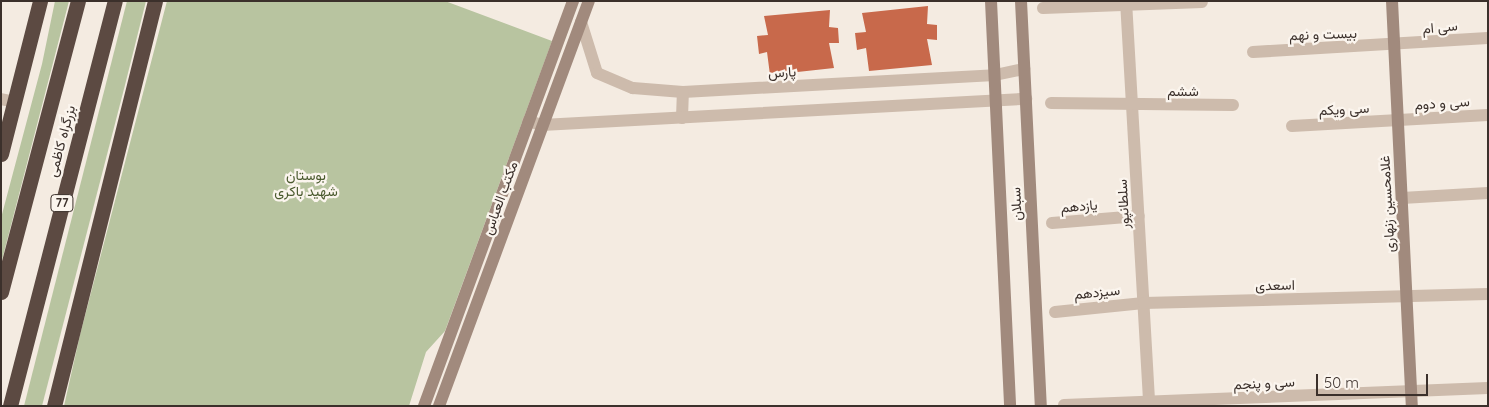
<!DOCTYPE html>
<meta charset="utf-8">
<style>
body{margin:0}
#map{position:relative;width:1489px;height:407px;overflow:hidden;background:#f4ebe1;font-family:Quicksand,Vazirmatn,sans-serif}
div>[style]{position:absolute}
.green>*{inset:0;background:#b8c4a0}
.building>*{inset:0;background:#c8694b}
.street>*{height:12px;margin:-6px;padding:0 6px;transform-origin:6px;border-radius:6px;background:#cdbbac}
.secondary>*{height:12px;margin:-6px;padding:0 6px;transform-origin:6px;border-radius:6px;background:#a18a7d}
.highway>*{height:15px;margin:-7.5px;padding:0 7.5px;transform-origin:7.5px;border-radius:7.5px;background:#5c4a42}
span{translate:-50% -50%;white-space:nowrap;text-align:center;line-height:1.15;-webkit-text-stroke:4.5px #fbf5ee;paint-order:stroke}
.shield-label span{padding:1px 4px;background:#fbf5ee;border:1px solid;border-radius:4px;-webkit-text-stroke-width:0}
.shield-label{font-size:12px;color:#3b302b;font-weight:700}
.street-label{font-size:14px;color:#3b302b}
.park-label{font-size:14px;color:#4a5a2e}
.frame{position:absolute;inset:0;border:2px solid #3b302b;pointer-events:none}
.scale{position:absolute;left:1316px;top:374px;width:112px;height:22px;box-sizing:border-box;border:2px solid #3b302b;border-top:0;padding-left:6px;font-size:15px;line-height:18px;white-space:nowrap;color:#3b302b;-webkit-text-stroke:4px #fbf5ee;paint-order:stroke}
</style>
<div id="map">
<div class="green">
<div style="clip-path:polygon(55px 1px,69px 1px,1px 264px,1px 218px,42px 64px)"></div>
<div style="clip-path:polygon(127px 1px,146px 1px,125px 85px,42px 406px,24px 406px)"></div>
<div style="clip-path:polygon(167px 1px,445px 1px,552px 41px,445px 331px,426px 352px,409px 406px,64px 406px,80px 335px)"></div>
</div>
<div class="building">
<div style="clip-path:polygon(928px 6px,927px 24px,937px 25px,937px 40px,927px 39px,932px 65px,869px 71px,866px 48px,857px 50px,855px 33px,866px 32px,862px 13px)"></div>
<div style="clip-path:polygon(830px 10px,829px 27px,838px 28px,839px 43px,829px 43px,834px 68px,770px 75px,767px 52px,759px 54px,757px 36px,768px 35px,764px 16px)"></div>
</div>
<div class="street">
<div style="left:1126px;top:1px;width:406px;rotate:86.7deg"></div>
<div style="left:1043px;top:8px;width:159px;rotate:-2.2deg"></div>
<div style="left:581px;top:22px;width:53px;rotate:72.6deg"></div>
<div style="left:597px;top:73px;width:39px;rotate:23deg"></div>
<div style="left:633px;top:88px;width:50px;rotate:4.6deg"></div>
<div style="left:683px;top:92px;width:312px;rotate:-3.1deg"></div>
<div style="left:995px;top:75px;width:30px;rotate:-12deg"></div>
<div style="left:1253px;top:52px;width:235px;rotate:-3.4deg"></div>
<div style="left:1px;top:99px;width:14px;rotate:12deg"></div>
<div style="left:1051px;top:103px;width:182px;rotate:0.6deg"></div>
<div style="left:682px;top:118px;width:26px;rotate:-88deg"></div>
<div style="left:528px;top:121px;width:15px;rotate:16deg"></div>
<div style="left:542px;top:125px;width:485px;rotate:-3.1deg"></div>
<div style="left:1292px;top:126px;width:196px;rotate:-3.2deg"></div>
<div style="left:1402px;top:198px;width:86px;rotate:-3.3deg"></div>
<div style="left:1052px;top:223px;width:87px;rotate:-4.6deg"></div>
<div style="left:1055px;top:312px;width:89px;rotate:-5.8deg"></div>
<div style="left:1144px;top:303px;width:344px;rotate:-1.5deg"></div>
<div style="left:1064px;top:405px;width:424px;rotate:-2.3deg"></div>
</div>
<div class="secondary">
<div style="left:991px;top:1px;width:405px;rotate:87.3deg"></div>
<div style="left:1021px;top:1px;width:405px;rotate:87.2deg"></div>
<div style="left:1392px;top:1px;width:405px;rotate:87.2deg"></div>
<div style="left:424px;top:406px;width:432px;rotate:-69.8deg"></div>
<div style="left:439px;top:406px;width:432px;rotate:-69.7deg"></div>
</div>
<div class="highway">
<div style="left:1px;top:154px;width:158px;rotate:-75.7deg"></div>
<div style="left:1px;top:292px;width:301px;rotate:-75.2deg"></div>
<div style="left:10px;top:406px;width:418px;rotate:-75.5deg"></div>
<div style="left:54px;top:406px;width:417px;rotate:-76deg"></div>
</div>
<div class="shield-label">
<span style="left:62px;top:203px">77</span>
</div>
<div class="street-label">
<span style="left:1440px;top:27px;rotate:-5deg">سی ام</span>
<span style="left:1323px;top:34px;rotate:-2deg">بیست و نهم</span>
<span style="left:782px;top:72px;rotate:-3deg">پارس</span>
<span style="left:1183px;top:91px">ششم</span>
<span style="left:1442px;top:103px;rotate:-4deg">سی و دوم</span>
<span style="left:1344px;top:109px;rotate:-3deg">سی ویکم</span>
<span style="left:61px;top:141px;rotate:-75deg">بزرگراه کاظمی</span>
<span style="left:500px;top:198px;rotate:-70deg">مکتب العباس</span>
<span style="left:1016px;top:204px;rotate:-93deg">سبلان</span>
<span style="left:1123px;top:204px;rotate:-93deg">سلطانپور</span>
<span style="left:1387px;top:204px;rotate:-93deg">غلامحسین زنهاری</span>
<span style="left:1079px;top:206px;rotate:-5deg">یازدهم</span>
<span style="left:1275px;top:285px;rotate:-1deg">اسعدی</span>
<span style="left:1097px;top:292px;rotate:-6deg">سیزدهم</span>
<span style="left:1264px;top:383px;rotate:-3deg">سی و پنجم</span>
</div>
<div class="park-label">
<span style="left:306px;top:183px">بوستان<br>شهید باکری</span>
</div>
<div class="frame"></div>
<div class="scale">50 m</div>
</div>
